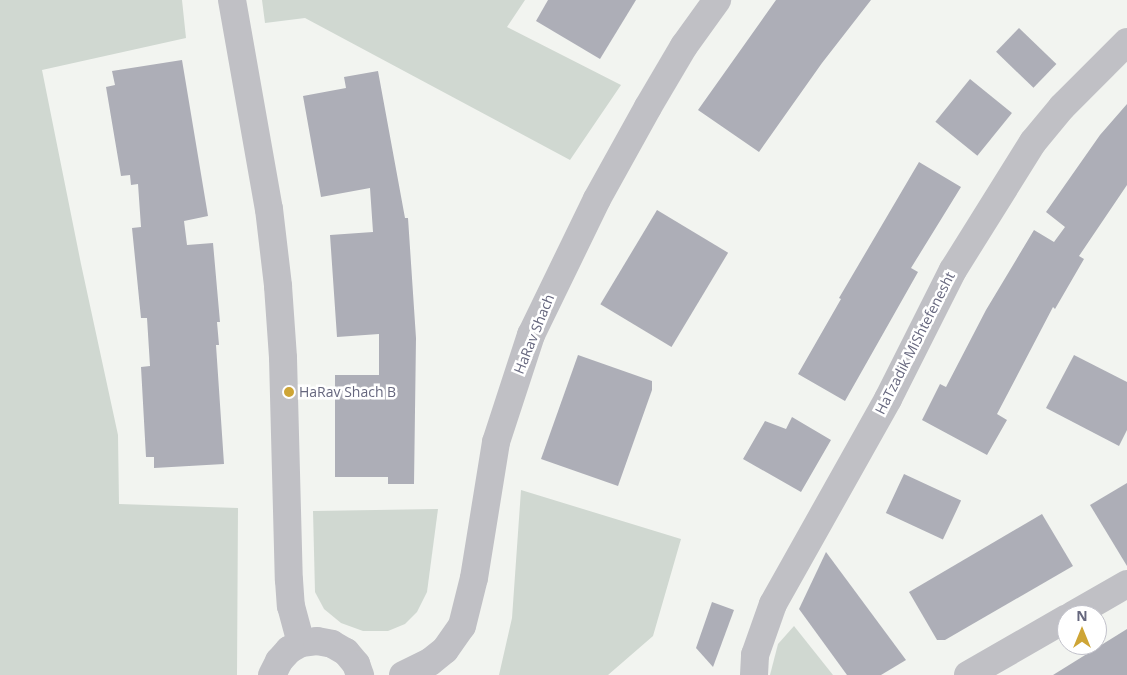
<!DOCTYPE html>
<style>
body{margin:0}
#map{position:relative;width:1127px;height:675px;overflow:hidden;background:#f2f4f0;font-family:"Open Sans",sans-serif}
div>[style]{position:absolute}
.green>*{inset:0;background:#d0d8d1}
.building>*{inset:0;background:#adaeb7;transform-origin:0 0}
.street>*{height:28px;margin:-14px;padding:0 14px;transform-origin:14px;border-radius:14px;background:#c0c0c5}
.dots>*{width:14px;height:14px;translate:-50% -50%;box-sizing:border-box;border:2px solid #fff;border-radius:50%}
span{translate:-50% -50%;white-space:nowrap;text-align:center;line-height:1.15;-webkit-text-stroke:5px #fff;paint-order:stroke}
.street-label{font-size:14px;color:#66677e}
.poi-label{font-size:14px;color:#66677e}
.left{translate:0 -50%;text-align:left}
.north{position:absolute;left:1057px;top:605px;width:50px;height:50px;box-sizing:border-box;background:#fff;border:1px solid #c2c2cb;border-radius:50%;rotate:0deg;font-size:14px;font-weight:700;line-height:20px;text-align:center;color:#66677e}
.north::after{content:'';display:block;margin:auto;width:18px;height:22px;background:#cea536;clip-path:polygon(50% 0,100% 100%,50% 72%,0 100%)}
</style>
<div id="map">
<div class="green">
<div style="clip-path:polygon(0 0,182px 0,186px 38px,42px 70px,81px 264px,118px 435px,119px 504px,238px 508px,237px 675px,0 675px)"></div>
<div style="clip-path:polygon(262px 0,525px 0,507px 27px,621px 85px,570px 160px,305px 18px,265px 23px)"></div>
<div style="clip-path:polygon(521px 490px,681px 539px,653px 636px,608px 675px,499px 675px,512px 618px)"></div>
<div style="clip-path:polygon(438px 509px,427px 592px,417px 612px,405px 624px,388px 631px,363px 631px,341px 623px,324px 609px,315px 592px,313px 511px)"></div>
<div style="clip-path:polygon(794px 626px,833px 675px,770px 675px,778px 644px)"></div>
</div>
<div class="building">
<div style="clip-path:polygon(548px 0,636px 0,600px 59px,536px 21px)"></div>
<div style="clip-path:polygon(776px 0,871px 0,822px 63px,759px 152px,698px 110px)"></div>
<div style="left:1019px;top:28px;width:52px;height:33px;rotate:44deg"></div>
<div style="clip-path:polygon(182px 60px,208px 216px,184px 221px,187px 245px,213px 243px,220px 322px,217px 322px,219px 345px,216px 345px,224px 464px,154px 468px,154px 457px,146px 457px,141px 367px,150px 366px,147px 318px,141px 318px,132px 228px,141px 227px,138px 184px,131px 185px,130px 175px,121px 176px,106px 87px,115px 85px,112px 71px)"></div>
<div style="clip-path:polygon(378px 71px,405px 218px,408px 218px,416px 338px,414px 484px,388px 484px,388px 477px,335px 477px,335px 375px,379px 375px,379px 334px,337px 337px,330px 235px,373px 232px,370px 188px,321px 197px,303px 96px,346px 88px,344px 77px)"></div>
<div style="left:970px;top:79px;width:54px;height:55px;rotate:39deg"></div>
<div style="clip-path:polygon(1127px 104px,1127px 185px,1079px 256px,1084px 259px,1055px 309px,1053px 307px,997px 414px,1007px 420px,987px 455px,922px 420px,940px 384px,946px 387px,986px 310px,1034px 230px,1054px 242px,1065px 227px,1046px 212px,1100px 135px)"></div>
<div style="clip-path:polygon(919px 162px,961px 187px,911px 268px,918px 272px,845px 401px,798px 374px,841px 299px,839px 298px)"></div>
<div style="left:657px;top:210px;width:83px;height:110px;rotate:31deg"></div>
<div style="clip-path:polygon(578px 355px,652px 381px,652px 390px,618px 486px,541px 459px)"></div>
<div style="clip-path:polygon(1074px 355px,1127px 382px,1127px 430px,1119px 446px,1046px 408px)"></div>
<div style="clip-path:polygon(792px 417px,831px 440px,801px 492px,743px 459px,765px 421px,786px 429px)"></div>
<div style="left:904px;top:474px;width:63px;height:43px;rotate:25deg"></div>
<div style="clip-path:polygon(1127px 483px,1127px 566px,1090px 505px)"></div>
<div style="clip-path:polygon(1042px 514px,1073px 566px,945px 640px,937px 640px,909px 592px)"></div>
<div style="clip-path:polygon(826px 552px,906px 660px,881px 675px,847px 675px,799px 609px)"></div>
<div style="clip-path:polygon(712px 602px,734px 610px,713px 667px,696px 648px)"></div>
<div style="clip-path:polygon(1127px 629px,1127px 675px,1053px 675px)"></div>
</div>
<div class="street">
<div style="left:232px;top:0;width:212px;rotate:80deg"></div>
<div style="left:269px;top:209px;width:78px;rotate:83.3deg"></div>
<div style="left:278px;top:286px;width:72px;rotate:86deg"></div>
<div style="left:283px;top:358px;width:222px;rotate:88.5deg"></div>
<div style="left:289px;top:580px;width:26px;rotate:86deg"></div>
<div style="left:291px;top:606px;width:38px;rotate:75deg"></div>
<div style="left:1073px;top:615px;width:62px;rotate:-29.9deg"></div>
<div style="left:272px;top:675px;width:16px;rotate:-63deg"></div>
<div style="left:279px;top:661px;width:15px;rotate:-48deg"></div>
<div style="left:289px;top:650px;width:14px;rotate:-30deg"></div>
<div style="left:301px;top:643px;width:16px;rotate:-7deg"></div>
<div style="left:317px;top:641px;width:15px;rotate:11deg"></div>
<div style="left:332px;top:644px;width:16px;rotate:30deg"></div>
<div style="left:346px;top:652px;width:16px;rotate:50deg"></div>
<div style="left:356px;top:664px;width:12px;rotate:70deg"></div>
<div style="left:403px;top:675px;width:30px;rotate:-26deg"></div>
<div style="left:430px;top:662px;width:19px;rotate:-39deg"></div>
<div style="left:445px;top:650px;width:29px;rotate:-55deg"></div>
<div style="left:462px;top:626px;width:49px;rotate:-76deg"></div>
<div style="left:474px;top:578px;width:138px;rotate:-80.8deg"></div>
<div style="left:496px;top:442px;width:113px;rotate:-71.9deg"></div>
<div style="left:531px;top:335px;width:151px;rotate:-64.1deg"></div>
<div style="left:597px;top:199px;width:105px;rotate:-61deg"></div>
<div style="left:648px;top:107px;width:71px;rotate:-59.5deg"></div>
<div style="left:684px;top:46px;width:57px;rotate:-54.3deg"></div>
<div style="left:754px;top:675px;width:20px;rotate:-87deg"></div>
<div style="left:755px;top:655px;width:54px;rotate:-70.6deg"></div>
<div style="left:773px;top:604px;width:235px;rotate:-60.7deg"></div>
<div style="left:888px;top:399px;width:144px;rotate:-63.3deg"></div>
<div style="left:953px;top:270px;width:151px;rotate:-58deg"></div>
<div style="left:1033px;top:142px;width:45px;rotate:-50.4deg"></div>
<div style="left:1062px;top:107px;width:92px;rotate:-45deg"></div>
<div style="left:968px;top:675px;width:114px;rotate:-29.9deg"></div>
</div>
<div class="dots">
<div style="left:289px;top:392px;background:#cea536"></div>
</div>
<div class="street-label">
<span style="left:534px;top:334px;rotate:-68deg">HaRav Shach</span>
<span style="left:915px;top:343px;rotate:-63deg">HaTzadik MiShtefenesht</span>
</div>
<div class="poi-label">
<span class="left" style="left:299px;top:392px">HaRav Shach B</span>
</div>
<div class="north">N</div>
</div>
